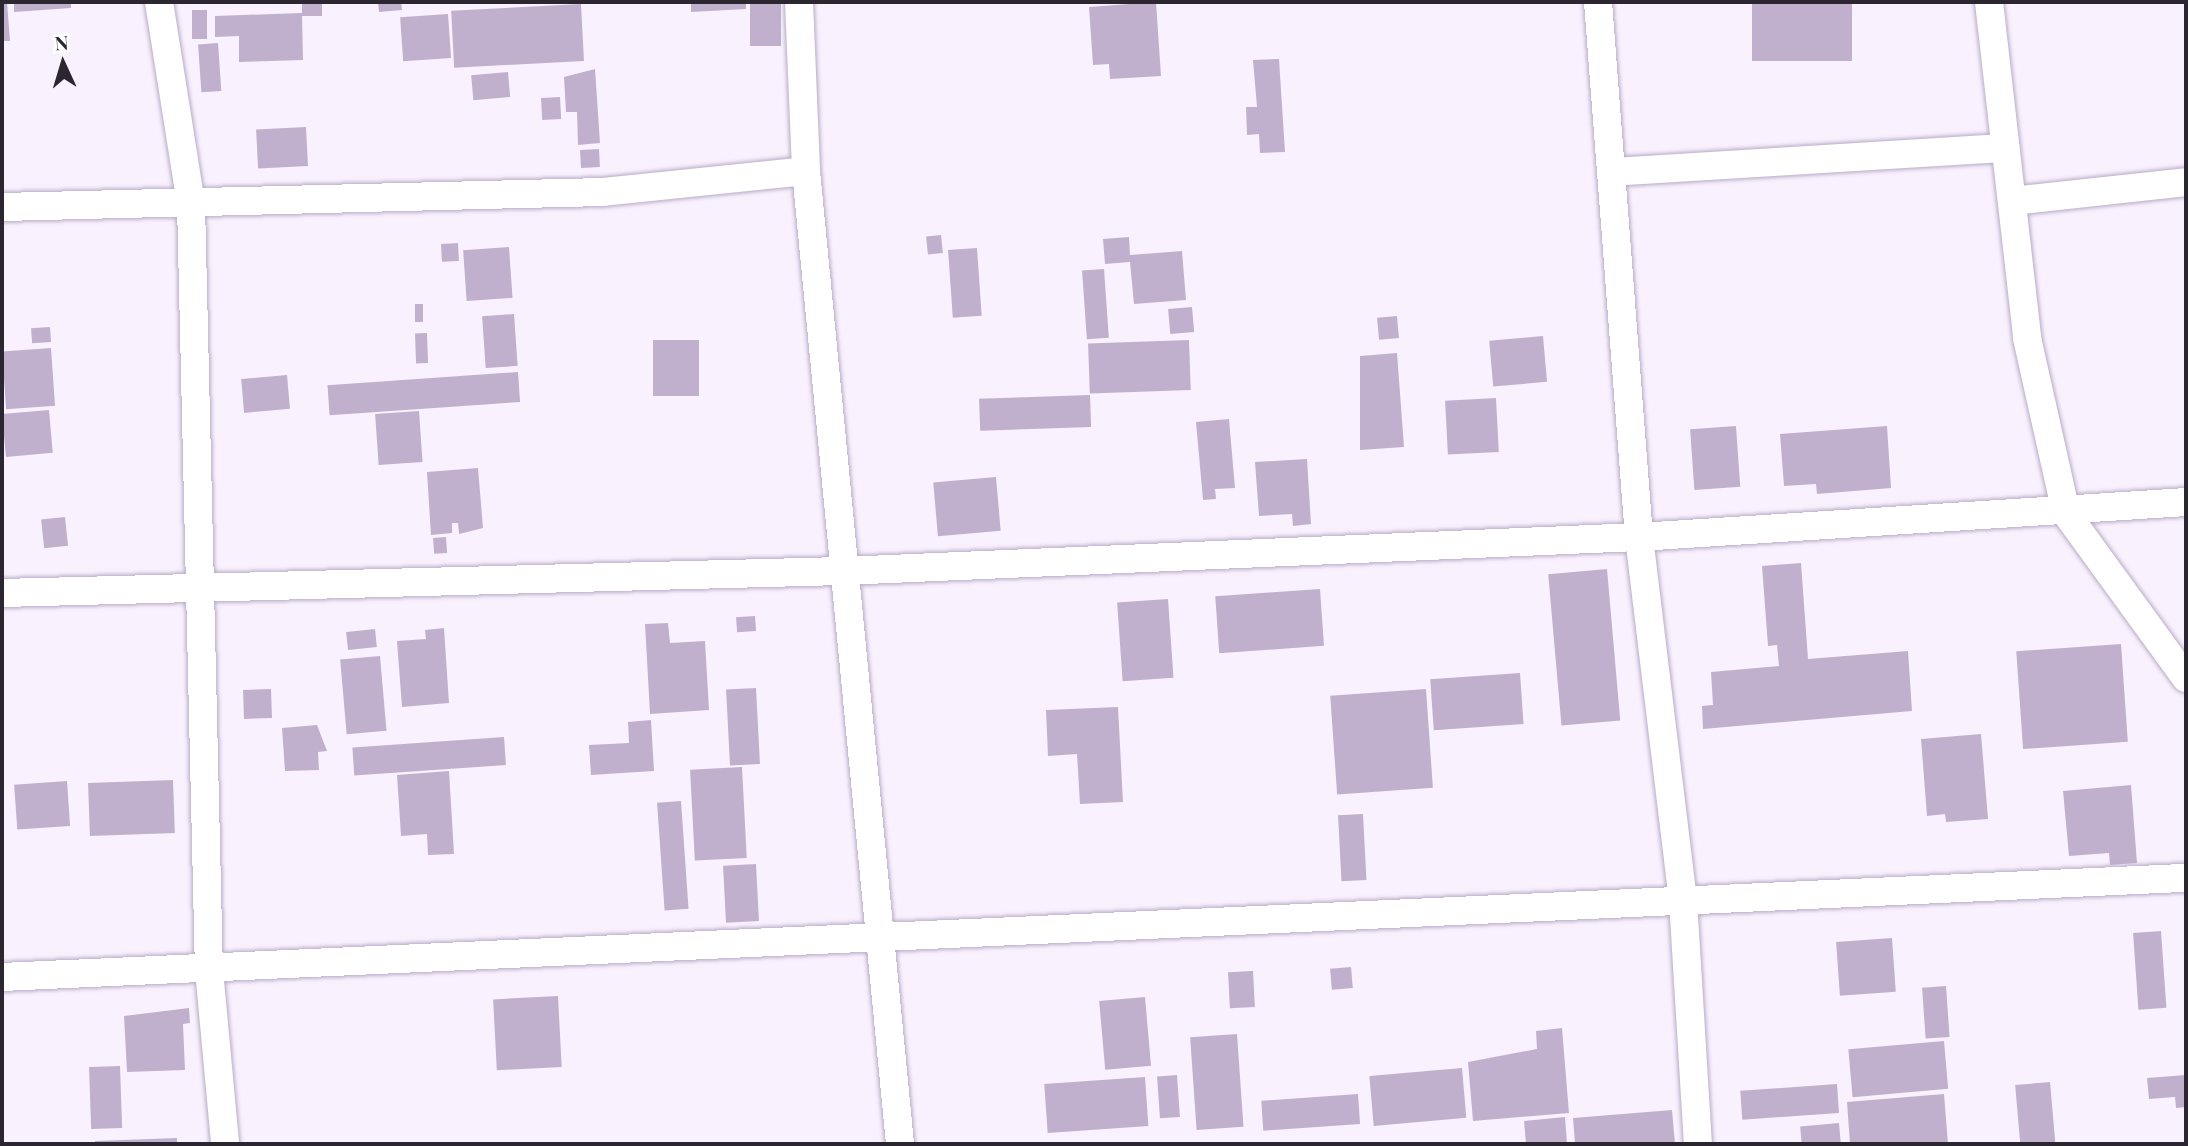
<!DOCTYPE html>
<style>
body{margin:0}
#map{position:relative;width:2188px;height:1146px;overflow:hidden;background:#f9f2fe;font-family:"Playfair Display",serif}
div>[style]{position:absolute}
.building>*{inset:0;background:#c0b0cd;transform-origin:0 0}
.roads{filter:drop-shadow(0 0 2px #b9aac6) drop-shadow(0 0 2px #b9aac6)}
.street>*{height:28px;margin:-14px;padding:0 14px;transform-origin:14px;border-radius:14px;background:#fff}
span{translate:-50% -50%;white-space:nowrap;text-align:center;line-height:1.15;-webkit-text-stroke:6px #fff;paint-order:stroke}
.frame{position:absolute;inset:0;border:4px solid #2c2631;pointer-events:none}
.north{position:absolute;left:28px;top:28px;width:70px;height:70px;-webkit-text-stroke:5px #fff;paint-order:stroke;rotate:356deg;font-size:19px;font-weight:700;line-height:28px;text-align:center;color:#2c2631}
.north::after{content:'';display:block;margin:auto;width:24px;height:32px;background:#2c2631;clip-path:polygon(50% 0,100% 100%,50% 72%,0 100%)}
</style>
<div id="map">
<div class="building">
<div style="clip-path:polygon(2px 2px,7px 2px,10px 41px,2px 41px)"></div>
<div style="clip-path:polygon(14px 2px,71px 2px,71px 8px,14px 12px)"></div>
<div style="left:302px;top:2px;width:20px;height:14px"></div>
<div style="clip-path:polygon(378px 2px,401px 2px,402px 10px,379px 12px)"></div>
<div style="clip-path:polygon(691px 2px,746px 2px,746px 9px,691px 12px)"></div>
<div style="left:750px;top:2px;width:31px;height:44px"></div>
<div style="clip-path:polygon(1156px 2px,1161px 76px,1110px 79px,1109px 64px,1093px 65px,1089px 7px)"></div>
<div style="left:1752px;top:2px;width:100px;height:59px"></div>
<div style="left:581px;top:4px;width:57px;height:130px;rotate:87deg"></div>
<div style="left:192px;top:10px;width:15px;height:29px"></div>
<div style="clip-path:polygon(302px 13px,303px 60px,239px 62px,239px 36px,215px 37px,215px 16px)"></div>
<div style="left:448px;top:14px;width:44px;height:48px;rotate:86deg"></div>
<div style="left:218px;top:43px;width:48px;height:20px;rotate:86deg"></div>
<div style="clip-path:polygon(1279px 59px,1285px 152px,1260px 153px,1259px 134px,1247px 135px,1246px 107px,1257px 107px,1253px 60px)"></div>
<div style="clip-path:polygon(595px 69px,600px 143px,578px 145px,577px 112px,566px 112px,564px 77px)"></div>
<div style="left:508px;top:72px;width:25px;height:37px;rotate:85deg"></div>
<div style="left:560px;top:97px;width:22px;height:19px;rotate:87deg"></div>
<div style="left:306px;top:127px;width:39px;height:50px;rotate:87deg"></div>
<div style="left:599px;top:149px;width:18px;height:19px;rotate:87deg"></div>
<div style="left:941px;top:235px;width:18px;height:15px;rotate:84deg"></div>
<div style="clip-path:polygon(1129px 237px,1130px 255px,1182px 251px,1186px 300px,1134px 304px,1130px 262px,1105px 264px,1103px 239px)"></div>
<div style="left:458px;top:243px;width:18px;height:17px;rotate:87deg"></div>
<div style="left:509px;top:247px;width:51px;height:46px;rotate:86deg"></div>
<div style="left:977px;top:248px;width:68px;height:29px;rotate:86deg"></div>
<div style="left:1104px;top:269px;width:69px;height:22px;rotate:86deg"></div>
<div style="left:415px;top:304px;width:8px;height:18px"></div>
<div style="left:1192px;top:307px;width:25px;height:24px;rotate:85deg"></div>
<div style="left:514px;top:314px;width:52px;height:32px;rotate:86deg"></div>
<div style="left:1397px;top:316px;width:22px;height:20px;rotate:85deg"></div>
<div style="left:50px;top:327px;width:15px;height:19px;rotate:86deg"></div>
<div style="left:427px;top:333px;width:30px;height:12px;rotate:88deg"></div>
<div style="left:1543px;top:336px;width:46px;height:54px;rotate:85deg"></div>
<div style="left:653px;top:340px;width:46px;height:56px"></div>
<div style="left:1189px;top:340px;width:50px;height:101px;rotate:88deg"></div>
<div style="left:51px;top:348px;width:58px;height:49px;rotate:86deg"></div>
<div style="clip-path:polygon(1397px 353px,1404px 447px,1360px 450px,1360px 356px)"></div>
<div style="left:518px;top:372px;width:30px;height:191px;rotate:86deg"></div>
<div style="left:287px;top:375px;width:34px;height:46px;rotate:85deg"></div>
<div style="left:1090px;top:395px;width:32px;height:111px;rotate:88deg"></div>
<div style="left:1496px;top:398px;width:54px;height:51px;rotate:87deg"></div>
<div style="left:49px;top:410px;width:43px;height:47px;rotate:85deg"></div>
<div style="left:419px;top:411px;width:51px;height:44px;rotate:86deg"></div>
<div style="clip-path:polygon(1229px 419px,1235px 488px,1215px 489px,1216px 499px,1203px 500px,1196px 422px)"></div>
<div style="left:1736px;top:426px;width:61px;height:46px;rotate:86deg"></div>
<div style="clip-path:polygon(1887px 426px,1891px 488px,1817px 494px,1816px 484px,1784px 486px,1780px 434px)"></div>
<div style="clip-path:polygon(1307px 459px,1311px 524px,1293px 526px,1292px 514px,1259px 516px,1255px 462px)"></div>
<div style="clip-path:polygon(478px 468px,483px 528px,459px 534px,458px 523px,452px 523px,452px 533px,431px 535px,427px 472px)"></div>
<div style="left:996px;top:477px;width:54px;height:63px;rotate:85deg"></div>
<div style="left:65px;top:517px;width:29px;height:24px;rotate:84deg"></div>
<div style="left:446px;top:537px;width:16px;height:13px;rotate:86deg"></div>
<div style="clip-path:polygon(1801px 563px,1808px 659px,1908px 651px,1912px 711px,1703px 729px,1702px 706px,1713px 705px,1711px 672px,1779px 666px,1777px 645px,1768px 646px,1762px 566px)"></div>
<div style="left:1607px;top:569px;width:152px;height:59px;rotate:85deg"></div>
<div style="left:1320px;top:589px;width:57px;height:105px;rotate:86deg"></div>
<div style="left:1168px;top:599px;width:79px;height:51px;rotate:86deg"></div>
<div style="left:755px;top:616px;width:15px;height:19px;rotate:86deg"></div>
<div style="clip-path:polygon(668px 623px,670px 643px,705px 641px,709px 710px,650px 714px,645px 624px)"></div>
<div style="clip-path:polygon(444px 628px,449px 703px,402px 707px,397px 641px,426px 639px,425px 630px)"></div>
<div style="left:375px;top:629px;width:18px;height:29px;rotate:84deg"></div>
<div style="left:2121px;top:644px;width:98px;height:105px;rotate:86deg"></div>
<div style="left:380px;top:656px;width:75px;height:40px;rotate:85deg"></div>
<div style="left:1520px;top:673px;width:51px;height:90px;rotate:86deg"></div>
<div style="left:756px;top:688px;width:76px;height:30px;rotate:87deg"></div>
<div style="left:271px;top:689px;width:29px;height:28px;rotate:88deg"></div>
<div style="left:1426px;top:689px;width:99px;height:96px;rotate:86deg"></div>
<div style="clip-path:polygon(1118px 707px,1123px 802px,1080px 804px,1077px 754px,1048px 756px,1046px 710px)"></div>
<div style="clip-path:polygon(651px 720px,654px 771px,591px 775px,589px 745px,629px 743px,628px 722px)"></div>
<div style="clip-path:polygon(317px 725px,327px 751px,318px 752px,319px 770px,285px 771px,282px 728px)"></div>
<div style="clip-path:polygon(1981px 734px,1988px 819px,1946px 822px,1945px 814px,1927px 816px,1921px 739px)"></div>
<div style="left:504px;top:737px;width:28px;height:152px;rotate:86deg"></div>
<div style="left:742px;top:767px;width:91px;height:52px;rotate:87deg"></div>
<div style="clip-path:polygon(449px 771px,454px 854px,428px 855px,427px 834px,401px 836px,397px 775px)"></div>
<div style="left:173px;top:780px;width:53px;height:85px;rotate:88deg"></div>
<div style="left:67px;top:781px;width:45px;height:53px;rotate:86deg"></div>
<div style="clip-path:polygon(2131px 785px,2137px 863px,2110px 865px,2109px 853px,2069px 856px,2063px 791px)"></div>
<div style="left:681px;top:801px;width:108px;height:24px;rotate:86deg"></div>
<div style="left:1363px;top:814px;width:66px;height:25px;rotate:87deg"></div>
<div style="left:756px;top:864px;width:57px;height:33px;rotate:87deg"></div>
<div style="left:2161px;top:931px;width:77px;height:28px;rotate:86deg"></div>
<div style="left:1892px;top:938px;width:54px;height:56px;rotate:86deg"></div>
<div style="left:1351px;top:967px;width:21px;height:21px;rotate:85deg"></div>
<div style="left:1253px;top:971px;width:36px;height:25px;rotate:87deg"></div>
<div style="left:1946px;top:986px;width:51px;height:24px;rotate:86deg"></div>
<div style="left:558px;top:996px;width:71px;height:65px;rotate:87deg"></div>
<div style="left:1145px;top:997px;width:69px;height:46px;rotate:85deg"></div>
<div style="clip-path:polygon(189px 1008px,190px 1023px,183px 1024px,185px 1070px,127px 1072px,124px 1016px)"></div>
<div style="clip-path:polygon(1562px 1028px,1569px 1113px,1473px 1121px,1468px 1062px,1537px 1049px,1536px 1031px)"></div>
<div style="left:1237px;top:1034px;width:93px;height:47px;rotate:86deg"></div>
<div style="left:1944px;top:1041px;width:48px;height:96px;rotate:85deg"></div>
<div style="left:120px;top:1066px;width:62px;height:31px;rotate:88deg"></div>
<div style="left:1462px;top:1068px;width:50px;height:93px;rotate:85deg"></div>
<div style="left:1177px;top:1075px;width:42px;height:20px;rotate:86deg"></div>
<div style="clip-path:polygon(2186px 1075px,2186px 1107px,2176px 1108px,2175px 1097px,2149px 1099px,2147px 1078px)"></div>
<div style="left:1145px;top:1077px;width:49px;height:101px;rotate:86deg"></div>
<div style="left:2050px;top:1082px;width:62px;height:35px;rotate:85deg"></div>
<div style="left:1837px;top:1084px;width:29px;height:97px;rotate:86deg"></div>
<div style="left:1358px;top:1094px;width:30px;height:97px;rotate:86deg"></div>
<div style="clip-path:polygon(1944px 1094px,1948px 1144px,1850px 1144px,1847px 1102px)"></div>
<div style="clip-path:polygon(1672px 1110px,1675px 1144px,1575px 1144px,1573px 1118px)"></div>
<div style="clip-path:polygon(1565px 1117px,1567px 1144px,1526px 1144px,1524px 1121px)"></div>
<div style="left:1839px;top:1123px;width:21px;height:39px;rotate:85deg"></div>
<div style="clip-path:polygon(177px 1138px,177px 1144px,95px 1144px,95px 1141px)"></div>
</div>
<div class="roads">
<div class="street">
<div style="left:159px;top:2px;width:204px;rotate:81deg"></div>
<div style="left:191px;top:203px;width:767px;rotate:88.66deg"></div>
<div style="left:209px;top:970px;width:175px;rotate:84.7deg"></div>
<div style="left:799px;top:2px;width:169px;rotate:87.6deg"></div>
<div style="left:806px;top:171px;width:978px;rotate:84.48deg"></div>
<div style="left:1598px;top:2px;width:537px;rotate:85.62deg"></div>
<div style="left:1639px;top:537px;width:366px;rotate:83.1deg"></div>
<div style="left:1683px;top:900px;width:244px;rotate:86.5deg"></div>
<div style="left:1989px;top:2px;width:338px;rotate:83.5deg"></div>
<div style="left:2027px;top:338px;width:179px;rotate:77.4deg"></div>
<div style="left:2066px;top:513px;width:204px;rotate:54deg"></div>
<div style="left:1611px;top:172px;width:395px;rotate:-3.5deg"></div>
<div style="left:2012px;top:201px;width:175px;rotate:-6.2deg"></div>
<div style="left:2px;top:207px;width:601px;rotate:-1.43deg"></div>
<div style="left:603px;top:192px;width:204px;rotate:-5.9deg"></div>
<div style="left:2px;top:593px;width:841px;rotate:-1.5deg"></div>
<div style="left:843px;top:571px;width:797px;rotate:-2.45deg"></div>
<div style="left:1639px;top:537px;width:548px;rotate:-3.66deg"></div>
<div style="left:2px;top:977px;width:2186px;rotate:-2.6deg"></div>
</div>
</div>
<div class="frame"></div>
<div class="north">N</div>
</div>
